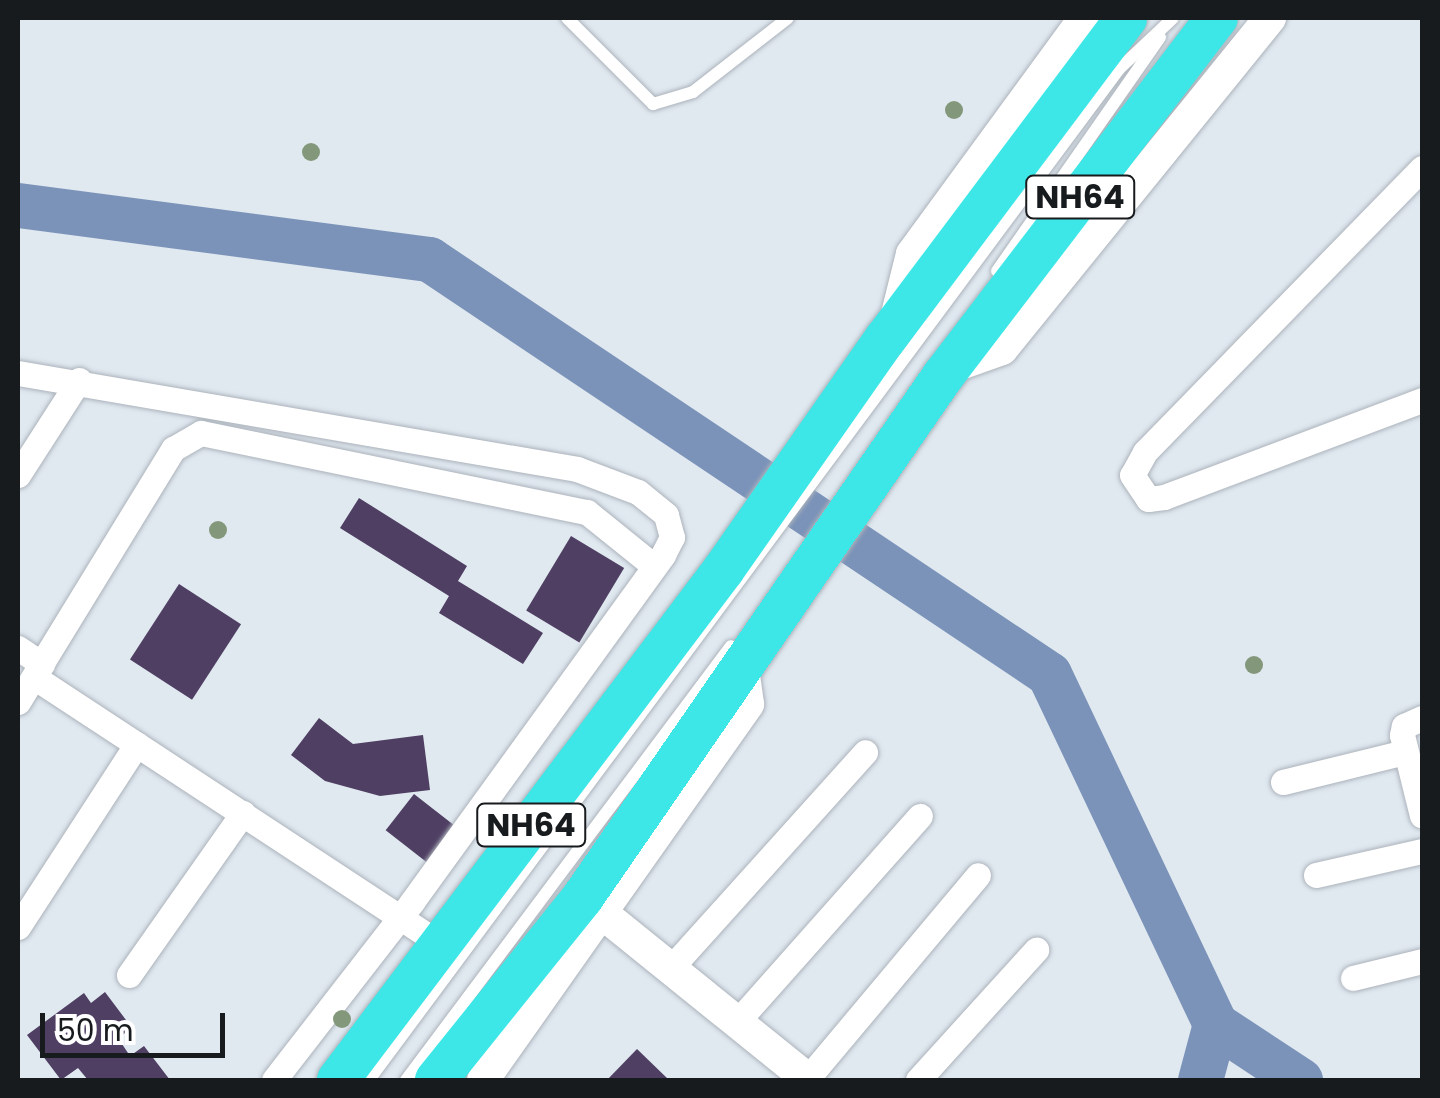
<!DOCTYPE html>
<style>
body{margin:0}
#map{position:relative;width:1440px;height:1098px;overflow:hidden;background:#e0e8f0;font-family:Poppins,sans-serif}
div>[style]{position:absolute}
.river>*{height:45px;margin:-22.5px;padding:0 22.5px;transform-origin:22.5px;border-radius:22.5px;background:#7b93b9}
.building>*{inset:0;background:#4f3f63;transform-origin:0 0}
.roads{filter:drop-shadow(0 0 2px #acb3bb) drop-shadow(0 0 2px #acb3bb)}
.service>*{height:12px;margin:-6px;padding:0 6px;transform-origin:6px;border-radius:6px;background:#fff}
.minor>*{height:25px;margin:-12.5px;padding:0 12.5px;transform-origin:12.5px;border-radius:12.5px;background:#fff}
.tertiary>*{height:32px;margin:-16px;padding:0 16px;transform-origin:16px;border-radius:16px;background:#fff}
.trunk>*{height:42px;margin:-21px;padding:0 21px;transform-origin:21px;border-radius:21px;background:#3ee7e7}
.trees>*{width:18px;height:18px;margin:-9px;border-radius:50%;background:#83977a}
span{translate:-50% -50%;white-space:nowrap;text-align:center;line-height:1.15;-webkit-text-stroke:10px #fff;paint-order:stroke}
.shield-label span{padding:2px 8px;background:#fff;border:2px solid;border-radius:8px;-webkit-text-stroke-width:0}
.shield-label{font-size:32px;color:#181b1d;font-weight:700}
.frame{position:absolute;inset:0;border:20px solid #181b1d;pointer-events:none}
.scale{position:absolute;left:40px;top:1013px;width:185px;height:45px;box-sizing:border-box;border:5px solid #181b1d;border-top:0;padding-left:12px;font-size:30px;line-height:35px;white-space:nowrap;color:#181b1d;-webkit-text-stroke:8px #fff;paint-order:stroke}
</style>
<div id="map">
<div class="river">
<div style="left:18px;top:205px;width:415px;rotate:7.5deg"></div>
<div style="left:429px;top:259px;width:746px;rotate:33.8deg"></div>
<div style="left:1049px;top:674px;width:387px;rotate:64.6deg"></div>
<div style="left:1215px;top:1024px;width:58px;rotate:105deg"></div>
<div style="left:1215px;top:1024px;width:102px;rotate:33.4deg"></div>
</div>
<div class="building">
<div style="clip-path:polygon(359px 498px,467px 566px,458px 581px,543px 633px,523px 664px,439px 613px,449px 596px,340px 528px)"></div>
<div style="left:571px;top:536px;width:62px;height:87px;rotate:31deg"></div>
<div style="left:179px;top:584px;width:74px;height:90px;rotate:33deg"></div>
<div style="clip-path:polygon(319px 718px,353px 744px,423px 735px,430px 790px,380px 796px,325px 781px,291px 755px)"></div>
<div style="left:414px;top:794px;width:57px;height:46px;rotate:38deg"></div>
<div style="clip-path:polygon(105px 992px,132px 1028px,118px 1038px,130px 1056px,144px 1046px,170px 1080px,88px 1080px,78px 1068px,61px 1080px,27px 1035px,84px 993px,91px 1003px)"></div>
<div style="clip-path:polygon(637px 1049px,669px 1080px,607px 1080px)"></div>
</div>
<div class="roads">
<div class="service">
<div style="left:567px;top:18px;width:122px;rotate:45deg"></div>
<div style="left:653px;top:104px;width:42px;rotate:-16.7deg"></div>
<div style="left:693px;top:92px;width:120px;rotate:-37.9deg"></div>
<div style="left:997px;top:271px;width:285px;rotate:-55.1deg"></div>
<div style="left:369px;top:1080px;width:1259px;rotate:-53.43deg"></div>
<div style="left:1119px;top:69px;width:74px;rotate:-43.4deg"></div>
<div style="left:406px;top:1080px;width:542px;rotate:-53.17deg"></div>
</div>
<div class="minor">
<div style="left:1422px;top:168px;width:397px;rotate:134.3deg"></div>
<div style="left:1145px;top:452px;width:26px;rotate:119deg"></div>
<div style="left:1132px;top:475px;width:29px;rotate:56deg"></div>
<div style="left:1148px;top:499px;width:16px;rotate:-7deg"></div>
<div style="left:1164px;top:497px;width:276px;rotate:-20.6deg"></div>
<div style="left:18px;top:373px;width:567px;rotate:9.74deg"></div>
<div style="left:577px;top:469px;width:65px;rotate:20.7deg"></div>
<div style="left:638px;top:492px;width:36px;rotate:39deg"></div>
<div style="left:666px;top:515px;width:23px;rotate:75deg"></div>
<div style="left:672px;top:537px;width:20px;rotate:117deg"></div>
<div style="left:663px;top:555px;width:428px;rotate:125.9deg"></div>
<div style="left:412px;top:902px;width:225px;rotate:127.8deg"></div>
<div style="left:18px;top:475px;width:113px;rotate:-57.3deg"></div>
<div style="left:18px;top:648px;width:29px;rotate:34deg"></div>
<div style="left:34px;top:677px;width:487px;rotate:33.3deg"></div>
<div style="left:18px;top:702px;width:297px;rotate:-58.5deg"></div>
<div style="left:173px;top:449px;width:32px;rotate:-30deg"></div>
<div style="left:201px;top:433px;width:394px;rotate:11.6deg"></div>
<div style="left:587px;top:512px;width:86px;rotate:38.9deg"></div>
<div style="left:1422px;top:718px;width:20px;rotate:156deg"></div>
<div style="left:1404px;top:726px;width:9px;rotate:103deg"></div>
<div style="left:1402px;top:735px;width:83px;rotate:76.1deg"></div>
<div style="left:1283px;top:782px;width:126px;rotate:-13.8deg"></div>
<div style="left:1316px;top:875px;width:109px;rotate:-12.8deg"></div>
<div style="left:18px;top:927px;width:218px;rotate:-57deg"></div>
<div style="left:669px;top:970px;width:293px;rotate:-48deg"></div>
<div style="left:129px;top:975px;width:198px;rotate:-54.9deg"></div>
<div style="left:1353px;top:978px;width:71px;rotate:-13.8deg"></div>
<div style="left:736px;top:1023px;width:277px;rotate:-48.4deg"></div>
<div style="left:807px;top:1079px;width:266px;rotate:-50deg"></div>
<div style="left:918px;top:1080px;width:176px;rotate:-47.8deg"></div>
</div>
<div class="tertiary">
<div style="left:896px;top:318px;width:66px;rotate:-76deg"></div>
<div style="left:912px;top:254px;width:293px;rotate:-53.8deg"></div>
<div style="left:949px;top:368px;width:56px;rotate:-19.7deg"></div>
<div style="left:1002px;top:349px;width:426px;rotate:-51deg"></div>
<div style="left:587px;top:901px;width:285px;rotate:38.9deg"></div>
<div style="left:483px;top:1080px;width:460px;rotate:-54.8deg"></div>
<div style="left:748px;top:704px;width:34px;rotate:-98deg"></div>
</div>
<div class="trunk">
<div style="left:338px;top:1080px;width:640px;rotate:-52.93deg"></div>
<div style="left:724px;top:569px;width:282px;rotate:-55deg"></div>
<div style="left:886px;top:338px;width:400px;rotate:-53.1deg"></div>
<div style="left:436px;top:1080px;width:235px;rotate:-51.2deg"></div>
<div style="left:583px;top:897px;width:633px;rotate:-55.36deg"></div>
<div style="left:943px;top:376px;width:451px;rotate:-52.6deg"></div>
</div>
</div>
<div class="trees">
<div style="left:954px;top:110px"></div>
<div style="left:311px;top:152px"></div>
<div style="left:218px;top:530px"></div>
<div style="left:1254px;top:665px"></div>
<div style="left:342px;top:1019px"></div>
</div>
<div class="shield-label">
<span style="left:1080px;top:197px">NH64</span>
<span style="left:531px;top:825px">NH64</span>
</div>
<div class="frame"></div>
<div class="scale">50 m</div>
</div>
